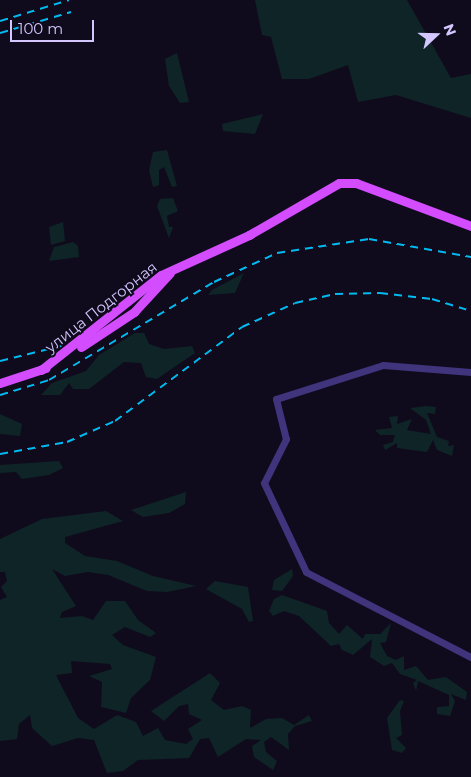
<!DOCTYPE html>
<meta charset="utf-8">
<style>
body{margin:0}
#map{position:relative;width:471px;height:777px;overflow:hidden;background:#100b1c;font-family:Montserrat,sans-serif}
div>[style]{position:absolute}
.green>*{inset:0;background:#0e2426}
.minor>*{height:7px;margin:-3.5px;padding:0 3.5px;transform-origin:3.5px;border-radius:3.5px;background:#40347d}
.major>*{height:9px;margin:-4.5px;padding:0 4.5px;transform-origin:4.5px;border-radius:4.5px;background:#d34dff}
.rail>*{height:2px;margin-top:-1px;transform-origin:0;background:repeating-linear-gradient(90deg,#00baf1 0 8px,transparent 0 14px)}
span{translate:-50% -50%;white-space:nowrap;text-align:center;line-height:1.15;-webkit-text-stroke:4px #100b1c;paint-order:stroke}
.street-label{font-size:15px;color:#d4c6ff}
.north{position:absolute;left:411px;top:10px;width:50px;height:50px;-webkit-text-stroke:4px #100b1c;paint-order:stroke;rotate:69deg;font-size:14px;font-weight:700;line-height:20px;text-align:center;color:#d4c6ff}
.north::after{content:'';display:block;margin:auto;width:18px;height:22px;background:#d4c6ff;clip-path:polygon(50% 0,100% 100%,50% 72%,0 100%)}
.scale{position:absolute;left:10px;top:20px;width:84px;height:22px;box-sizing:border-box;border:2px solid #d4c6ff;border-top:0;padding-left:6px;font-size:15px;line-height:18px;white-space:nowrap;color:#d4c6ff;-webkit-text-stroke:4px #100b1c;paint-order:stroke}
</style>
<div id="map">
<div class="green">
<div style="clip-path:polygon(255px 0,407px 0,451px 78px,471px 74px,471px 118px,396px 95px,358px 102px,348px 65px,309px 79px,282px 79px,271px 37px,262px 35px)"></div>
<div style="clip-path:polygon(177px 53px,189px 102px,180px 103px,169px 86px,165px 59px)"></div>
<div style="clip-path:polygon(263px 114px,255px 134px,223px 131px,222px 124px)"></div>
<div style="clip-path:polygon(167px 150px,177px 186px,172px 187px,164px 167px,159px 170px,159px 185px,153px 187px,149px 170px,153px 152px)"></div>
<div style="clip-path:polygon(173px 198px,178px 211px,167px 216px,169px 227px,173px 227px,169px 238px,157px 206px,160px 199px)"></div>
<div style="clip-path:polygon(63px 222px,65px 241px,51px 245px,49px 227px)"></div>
<div style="clip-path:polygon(73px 242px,78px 246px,79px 257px,49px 261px,54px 247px)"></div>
<div style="clip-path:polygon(244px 273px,235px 293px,208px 295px,212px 290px)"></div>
<div style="clip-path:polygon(135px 333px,144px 333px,149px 344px,164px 349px,192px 346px,195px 353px,157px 379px,146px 377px,141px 363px,124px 362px,89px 389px,73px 389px,69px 383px,60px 395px,41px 395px,52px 383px,86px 371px,99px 355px)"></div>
<div style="clip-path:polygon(426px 406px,436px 407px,435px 414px,427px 413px,437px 437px,449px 441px,448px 446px,454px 445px,452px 456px,437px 450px,433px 440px,427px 452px,397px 448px,397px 443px,385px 450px,383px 445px,393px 442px,395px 435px,380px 435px,375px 430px,392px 428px,389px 417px,398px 416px,397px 424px,412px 419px,407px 430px,431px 434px,426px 420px,410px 408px)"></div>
<div style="clip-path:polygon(0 414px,22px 424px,20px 436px,0 434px)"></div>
<div style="clip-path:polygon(59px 461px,63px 468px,49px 475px,22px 479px,16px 472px,0 473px,0 465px)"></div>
<div style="clip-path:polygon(186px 492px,185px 504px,169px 513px,143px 517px,131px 510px)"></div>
<div style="clip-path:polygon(106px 511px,123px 521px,65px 537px,65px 543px,85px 556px,117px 561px,153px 576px,196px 586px,167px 592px,147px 591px,108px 575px,88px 572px,65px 576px,52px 569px,76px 606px,62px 612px,60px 618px,82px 616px,93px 620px,106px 601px,125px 601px,138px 620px,156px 633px,150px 637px,125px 627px,112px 635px,123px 645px,156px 657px,150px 680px,131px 698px,126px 713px,101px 707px,102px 682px,89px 676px,112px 669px,110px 664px,71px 661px,72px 673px,56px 675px,78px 718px,94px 729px,117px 715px,136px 722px,143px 736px,158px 728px,165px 740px,186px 744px,193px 739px,188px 729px,202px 720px,189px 714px,188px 704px,179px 706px,164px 721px,151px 711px,210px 673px,220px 683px,211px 700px,224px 710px,242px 706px,251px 710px,250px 728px,266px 719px,282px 718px,294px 725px,309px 715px,312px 721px,295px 726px,288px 734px,289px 750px,271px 737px,264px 742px,266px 752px,277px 761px,273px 770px,254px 757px,252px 746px,261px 740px,246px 739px,218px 757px,209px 738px,200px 739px,189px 758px,138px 760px,123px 771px,107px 773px,94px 740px,78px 738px,52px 746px,32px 728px,30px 715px,19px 724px,17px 739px,0 741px,0 600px,7px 597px,1px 587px,7px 581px,5px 572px,0 572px,0 539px,42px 519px)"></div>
<div style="clip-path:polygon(292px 569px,293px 576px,282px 591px,272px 590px,274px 580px)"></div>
<div style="clip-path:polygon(215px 581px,248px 587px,253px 621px,249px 622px,242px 609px,206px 589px)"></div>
<div style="clip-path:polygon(282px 595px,327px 611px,329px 623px,339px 634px,347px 625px,363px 639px,365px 634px,380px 634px,391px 623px,386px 642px,380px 643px,387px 656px,396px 660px,404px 656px,404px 670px,416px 666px,428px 680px,446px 677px,467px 692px,466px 700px,451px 694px,455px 701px,450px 716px,437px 714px,437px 707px,449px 706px,449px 695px,418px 681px,416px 691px,413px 683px,417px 680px,400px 674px,392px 663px,384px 666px,370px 657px,372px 639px,353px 655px,342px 650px,339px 644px,331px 646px,299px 616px,284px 611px,273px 616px,269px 611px,274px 599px)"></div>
<div style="clip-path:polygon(400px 700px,404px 701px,400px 711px,402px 735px,396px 738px,406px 748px,402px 753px,392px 750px,387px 718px)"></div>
</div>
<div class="minor">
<div style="left:471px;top:372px;width:88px;rotate:-175.5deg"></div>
<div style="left:383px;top:365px;width:112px;rotate:162.4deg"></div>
<div style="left:276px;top:399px;width:41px;rotate:76deg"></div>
<div style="left:286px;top:439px;width:49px;rotate:116.6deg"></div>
<div style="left:264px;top:483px;width:98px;rotate:64.7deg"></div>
<div style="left:306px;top:572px;width:186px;rotate:27.3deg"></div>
</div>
<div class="major">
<div style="left:81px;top:347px;width:64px;rotate:-33.4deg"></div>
<div style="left:134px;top:312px;width:53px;rotate:-47.3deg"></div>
<div style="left:41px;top:370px;width:153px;rotate:-38.4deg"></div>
<div style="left:161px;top:275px;width:97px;rotate:-24.4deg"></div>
<div style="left:249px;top:235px;width:104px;rotate:-30deg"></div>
<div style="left:339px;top:183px;width:17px"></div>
<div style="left:356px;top:183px;width:123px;rotate:20.5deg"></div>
<div style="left:0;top:383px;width:48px;rotate:-18.1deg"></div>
</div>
<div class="rail">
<div style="left:0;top:21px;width:72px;rotate:-16.9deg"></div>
<div style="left:0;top:33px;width:74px;rotate:-16.5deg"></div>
<div style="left:0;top:361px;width:67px;rotate:-13.8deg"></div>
<div style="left:0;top:395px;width:51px;rotate:-17deg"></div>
<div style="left:49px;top:380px;width:192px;rotate:-30.7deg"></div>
<div style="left:214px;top:282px;width:69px;rotate:-24.7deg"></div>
<div style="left:277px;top:253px;width:93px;rotate:-8.7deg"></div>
<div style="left:369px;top:239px;width:104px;rotate:10deg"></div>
<div style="left:0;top:454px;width:68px;rotate:-10.2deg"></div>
<div style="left:67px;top:442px;width:52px;rotate:-23.6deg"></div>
<div style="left:115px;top:421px;width:158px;rotate:-36.5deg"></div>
<div style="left:242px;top:327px;width:58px;rotate:-24.4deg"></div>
<div style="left:295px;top:303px;width:41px;rotate:-12.7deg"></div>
<div style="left:335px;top:294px;width:45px;rotate:-1.3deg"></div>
<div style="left:380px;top:293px;width:52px;rotate:6.6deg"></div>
<div style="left:432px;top:299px;width:41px;rotate:17.1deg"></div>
</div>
<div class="street-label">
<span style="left:101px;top:307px;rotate:-38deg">улица Подгорная</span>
</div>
<div class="north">N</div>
<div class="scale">100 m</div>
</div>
